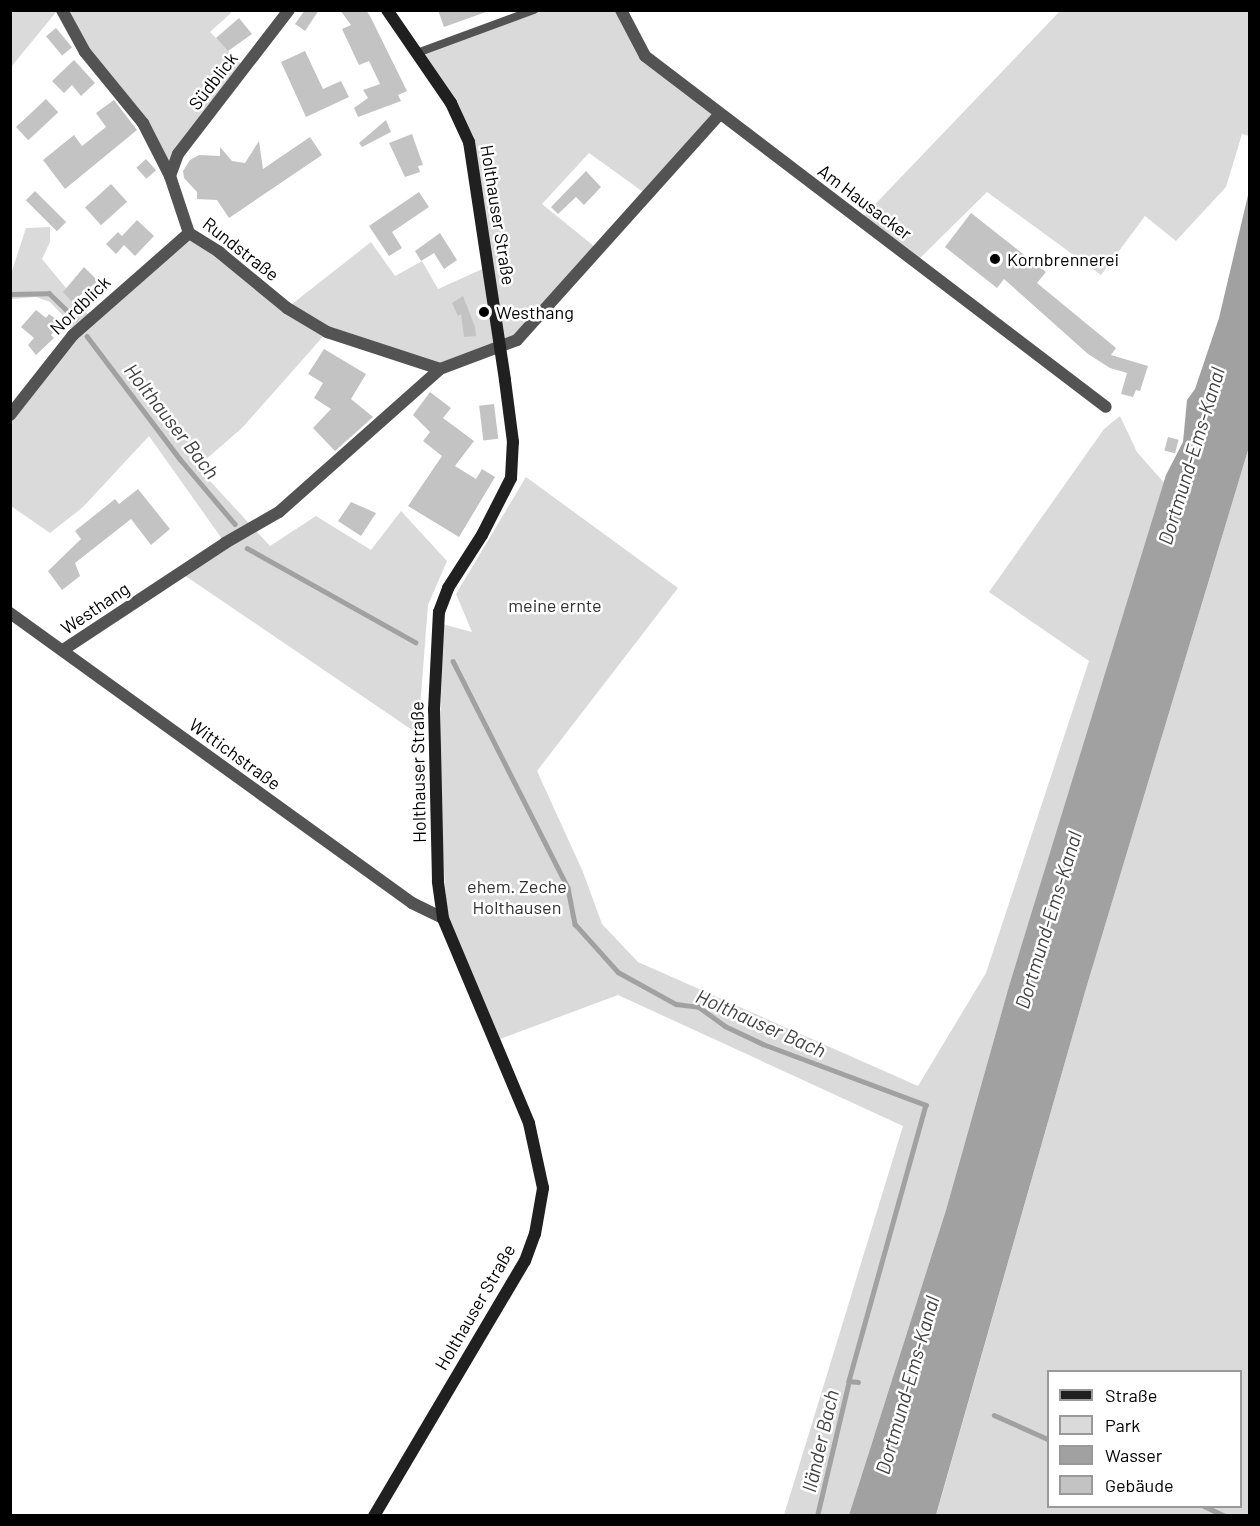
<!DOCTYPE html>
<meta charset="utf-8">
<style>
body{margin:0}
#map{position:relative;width:1260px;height:1526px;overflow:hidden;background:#fff;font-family:Barlow,sans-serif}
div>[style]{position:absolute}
.green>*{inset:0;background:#dadada}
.water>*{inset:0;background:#a1a1a1}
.stream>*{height:4.5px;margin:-2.25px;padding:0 2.25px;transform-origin:2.25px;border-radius:2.25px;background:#a1a1a1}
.building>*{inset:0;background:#c3c3c3;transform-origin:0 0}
.lane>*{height:8px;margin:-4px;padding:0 4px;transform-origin:4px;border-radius:4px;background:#535353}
.street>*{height:12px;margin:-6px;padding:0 6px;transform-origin:6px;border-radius:6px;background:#535353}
.secondary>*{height:12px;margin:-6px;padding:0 6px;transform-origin:6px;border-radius:6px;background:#202020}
.dots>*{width:16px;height:16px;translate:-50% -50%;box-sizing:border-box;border:3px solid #fff;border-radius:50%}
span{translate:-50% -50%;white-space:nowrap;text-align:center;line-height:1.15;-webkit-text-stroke:5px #fff;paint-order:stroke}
.street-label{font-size:18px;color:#000}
.poi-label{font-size:18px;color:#000}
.left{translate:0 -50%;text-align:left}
.park-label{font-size:18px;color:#313131}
.water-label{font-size:20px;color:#424242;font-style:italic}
.frame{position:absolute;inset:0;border:12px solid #000;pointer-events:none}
.legend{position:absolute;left:1047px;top:1370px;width:195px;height:138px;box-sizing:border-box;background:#fff;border:2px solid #999;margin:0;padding:8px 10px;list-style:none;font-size:18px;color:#000}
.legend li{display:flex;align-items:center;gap:12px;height:30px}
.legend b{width:30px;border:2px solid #999}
</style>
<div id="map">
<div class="green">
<div style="clip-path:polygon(229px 10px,231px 13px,210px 32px,245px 68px,170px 176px,157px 150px,62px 11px)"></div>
<div style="clip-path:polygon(11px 11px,57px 11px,11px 67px)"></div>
<div style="clip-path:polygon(534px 11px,621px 11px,645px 56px,718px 116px,646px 194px,589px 153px,542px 204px,595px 247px,517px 340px,440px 369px,327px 332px,242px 428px,197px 467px,270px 546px,316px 516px,371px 550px,401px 511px,447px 561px,428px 605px,418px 734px,184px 575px,225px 543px,149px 436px,83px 507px,50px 533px,11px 506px,10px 415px,73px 335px,68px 321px,50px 302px,36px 297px,11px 299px,11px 274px,26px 228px,50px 227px,50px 242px,42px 259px,90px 317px,189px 233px,287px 308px,371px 242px,395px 276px,422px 261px,438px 289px,489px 266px,469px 142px,417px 53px)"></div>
<div style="clip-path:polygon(1060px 11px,1249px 11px,1249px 136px,1242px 134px,1226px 187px,1176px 241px,1145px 216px,1101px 275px,987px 192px,916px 262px,860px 220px)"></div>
<div style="clip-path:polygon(1120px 416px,1137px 452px,1166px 485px,1009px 986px,946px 1210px,849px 1515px,784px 1515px,903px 1126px,618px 995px,500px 1039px,447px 916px,440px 806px,442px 624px,472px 632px,456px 594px,526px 477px,678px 588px,537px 771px,583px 872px,602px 924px,638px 962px,918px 1086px,986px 973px,1089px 661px,989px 592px,1104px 429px)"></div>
<div style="clip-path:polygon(evenodd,1249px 447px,1249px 1515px,936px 1516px,1085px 992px,1249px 447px,1048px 1372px,1240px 1372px,1240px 1506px,1048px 1506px,1048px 1372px)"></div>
</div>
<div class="water">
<div style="clip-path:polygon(1249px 191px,1249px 447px,1085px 992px,936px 1515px,849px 1515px,946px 1210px,1009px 986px,1166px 475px,1183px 442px,1187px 400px,1195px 389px,1219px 318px)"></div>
</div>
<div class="stream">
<div style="left:10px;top:294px;width:39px;rotate:-1deg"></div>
<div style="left:49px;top:293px;width:37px;rotate:44deg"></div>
<div style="left:87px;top:336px;width:154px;rotate:52.9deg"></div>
<div style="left:180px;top:459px;width:85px;rotate:49.8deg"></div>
<div style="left:247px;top:548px;width:193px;rotate:29.2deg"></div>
<div style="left:453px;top:661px;width:254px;rotate:63.1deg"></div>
<div style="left:568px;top:888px;width:37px;rotate:79deg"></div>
<div style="left:575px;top:924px;width:64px;rotate:48.1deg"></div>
<div style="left:618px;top:972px;width:66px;rotate:28.9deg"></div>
<div style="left:676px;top:1004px;width:23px;rotate:7deg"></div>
<div style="left:699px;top:1007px;width:32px;rotate:36deg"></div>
<div style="left:725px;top:1026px;width:42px;rotate:25.3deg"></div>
<div style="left:763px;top:1044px;width:174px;rotate:20.5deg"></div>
<div style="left:926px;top:1105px;width:287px;rotate:105.6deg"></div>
<div style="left:994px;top:1415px;width:59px;rotate:24deg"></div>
<div style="left:1204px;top:1506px;width:23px;rotate:25deg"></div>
<div style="left:817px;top:1516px;width:139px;rotate:-76.7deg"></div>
<div style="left:849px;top:1381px;width:9px;rotate:6deg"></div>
</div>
<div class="building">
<div style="clip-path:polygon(305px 10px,319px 10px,305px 31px,295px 24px)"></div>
<div style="clip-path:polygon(340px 10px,366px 10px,370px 16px,407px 91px,398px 95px,401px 101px,358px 117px,354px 108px,368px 98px,363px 90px,380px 84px,369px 61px,359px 65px,342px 29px,351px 25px)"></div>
<div style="clip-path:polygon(438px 10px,486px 10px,486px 12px,444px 27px)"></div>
<div style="clip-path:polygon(239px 18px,252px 34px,228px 51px,216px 38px)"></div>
<div style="left:56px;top:28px;width:25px;height:13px;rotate:50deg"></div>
<div style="clip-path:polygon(305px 51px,323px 89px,341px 81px,349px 97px,306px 117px,281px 62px)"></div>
<div style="clip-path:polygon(74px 60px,95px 83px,81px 96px,72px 85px,64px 93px,52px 81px)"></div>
<div style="left:46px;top:99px;width:18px;height:41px;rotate:47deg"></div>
<div style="clip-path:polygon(114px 100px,137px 130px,65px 189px,43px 160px,74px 135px,82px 146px,106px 127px,96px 113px)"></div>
<div style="clip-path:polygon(386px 120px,391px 132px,362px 147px,359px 143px)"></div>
<div style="clip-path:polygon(412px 134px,423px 165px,418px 166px,420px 172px,405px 177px,389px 143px)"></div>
<div style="clip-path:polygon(310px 137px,322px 155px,229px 218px,217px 200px,197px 199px,197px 192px,184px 178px,183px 171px,190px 160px,199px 155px,220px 156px,220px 147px,232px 161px,245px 163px,259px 141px,263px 169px)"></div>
<div style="left:146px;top:159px;width:15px;height:13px;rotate:48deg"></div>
<div style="clip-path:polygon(586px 171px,601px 187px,584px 205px,576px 197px,558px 214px,551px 207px)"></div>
<div style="left:111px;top:184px;width:24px;height:35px;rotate:48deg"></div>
<div style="left:35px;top:191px;width:44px;height:13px;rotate:45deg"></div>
<div style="clip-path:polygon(419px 192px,429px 207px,392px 232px,402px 248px,389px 256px,369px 226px)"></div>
<div style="clip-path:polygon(971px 213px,1046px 272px,1037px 283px,1116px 348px,1111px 355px,1148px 366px,1140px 391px,1136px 390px,1133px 397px,1121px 394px,1127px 373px,1110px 368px,1088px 354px,1004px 279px,997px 288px,945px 247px)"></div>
<div style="clip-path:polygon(137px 220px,154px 236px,135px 256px,124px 245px,116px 254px,106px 244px,118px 232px,122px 236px)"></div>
<div style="clip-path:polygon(440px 233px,457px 260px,444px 269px,434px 253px,421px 261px,415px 251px)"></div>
<div style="clip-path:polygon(84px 267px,98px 281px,72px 302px,63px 292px)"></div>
<div style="clip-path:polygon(463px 296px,475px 327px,476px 336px,464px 337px,461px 314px,458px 316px,452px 303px)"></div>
<div style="clip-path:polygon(36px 310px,46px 318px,49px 314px,61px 323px,51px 335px,54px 338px,36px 355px,28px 345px,34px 338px,21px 327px)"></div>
<div style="clip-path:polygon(324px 349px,366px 374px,351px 399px,373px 417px,335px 451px,313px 428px,331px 409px,314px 398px,323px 383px,308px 374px)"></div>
<div style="clip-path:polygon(430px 392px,451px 408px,443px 418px,474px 441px,455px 466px,476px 479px,482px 469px,495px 477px,459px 537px,408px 506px,442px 456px,423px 441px,430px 432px,413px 415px)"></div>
<div style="left:494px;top:404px;width:35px;height:15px;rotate:83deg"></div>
<div style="left:1168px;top:437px;width:11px;height:14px;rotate:15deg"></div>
<div style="clip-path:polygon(138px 489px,170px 529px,151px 545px,131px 519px,75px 563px,80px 576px,62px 590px,48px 571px,81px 539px,75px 531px,115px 499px,119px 504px)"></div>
<div style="clip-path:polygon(351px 502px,376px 513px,361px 536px,338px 521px)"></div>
</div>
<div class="lane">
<div style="left:417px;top:53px;width:125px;rotate:-20.2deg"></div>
</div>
<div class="street">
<div style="left:62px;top:10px;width:48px;rotate:61.3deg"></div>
<div style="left:85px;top:52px;width:92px;rotate:50.8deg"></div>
<div style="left:143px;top:123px;width:59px;rotate:63deg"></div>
<div style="left:170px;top:176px;width:60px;rotate:71.6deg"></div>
<div style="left:189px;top:233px;width:36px;rotate:32deg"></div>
<div style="left:219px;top:252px;width:88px;rotate:39.5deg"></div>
<div style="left:287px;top:308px;width:47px;rotate:31deg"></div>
<div style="left:327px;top:332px;width:119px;rotate:18.1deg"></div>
<div style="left:621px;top:10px;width:52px;rotate:62.4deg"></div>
<div style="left:645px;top:56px;width:579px;rotate:37.29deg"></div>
<div style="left:170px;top:176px;width:23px;rotate:-70deg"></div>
<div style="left:178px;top:154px;width:182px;rotate:-52.4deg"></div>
<div style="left:10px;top:415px;width:102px;rotate:-51.8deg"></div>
<div style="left:73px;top:335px;width:154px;rotate:-41.3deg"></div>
<div style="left:10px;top:613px;width:496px;rotate:35.8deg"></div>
<div style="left:412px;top:903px;width:34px;rotate:26deg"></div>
<div style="left:63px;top:650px;width:194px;rotate:-33.4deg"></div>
<div style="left:225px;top:543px;width:62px;rotate:-29.9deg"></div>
<div style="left:279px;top:512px;width:215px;rotate:-41.6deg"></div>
<div style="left:440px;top:369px;width:82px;rotate:-20.6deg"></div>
<div style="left:517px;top:340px;width:301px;rotate:-48.1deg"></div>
</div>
<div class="secondary">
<div style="left:374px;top:1516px;width:296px;rotate:-59.4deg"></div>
<div style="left:525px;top:1261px;width:29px;rotate:-70deg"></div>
<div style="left:535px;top:1234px;width:47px;rotate:-80.1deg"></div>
<div style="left:543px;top:1188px;width:66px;rotate:-102.2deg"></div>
<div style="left:529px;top:1123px;width:222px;rotate:-112.8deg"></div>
<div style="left:443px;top:918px;width:37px;rotate:-98deg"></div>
<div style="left:438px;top:881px;width:171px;rotate:-91.3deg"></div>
<div style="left:434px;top:710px;width:98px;rotate:-87.1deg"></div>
<div style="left:439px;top:612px;width:26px;rotate:-69deg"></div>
<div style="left:448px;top:588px;width:63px;rotate:-57.3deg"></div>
<div style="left:482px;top:535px;width:64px;rotate:-63deg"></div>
<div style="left:511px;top:478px;width:36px;rotate:-87deg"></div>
<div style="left:513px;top:442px;width:63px;rotate:-97.4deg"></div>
<div style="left:505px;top:380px;width:241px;rotate:-98.6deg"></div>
<div style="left:469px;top:142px;width:43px;rotate:-114.8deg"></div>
<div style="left:451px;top:103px;width:113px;rotate:-124.5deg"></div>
</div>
<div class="dots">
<div style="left:995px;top:259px;background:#000"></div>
<div style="left:484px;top:312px;background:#000"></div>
</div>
<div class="street-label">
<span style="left:213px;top:81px;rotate:-52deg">Südblick</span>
<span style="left:865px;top:202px;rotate:37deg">Am Hausacker</span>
<span style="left:498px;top:215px;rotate:81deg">Holthauser Straße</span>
<span style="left:241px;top:249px;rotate:38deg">Rundstraße</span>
<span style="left:80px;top:305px;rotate:-44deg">Nordblick</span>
<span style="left:95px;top:608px;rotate:-34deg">Westhang</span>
<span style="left:235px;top:754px;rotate:36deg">Wittichstraße</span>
<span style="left:418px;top:772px;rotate:-91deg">Holthauser Straße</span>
<span style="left:475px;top:1307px;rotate:-60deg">Holthauser Straße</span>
</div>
<div class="poi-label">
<span class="left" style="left:1007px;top:259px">Kornbrennerei</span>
<span class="left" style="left:496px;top:312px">Westhang</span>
</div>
<div class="park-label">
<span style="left:555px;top:605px">meine ernte</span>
<span style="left:517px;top:897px">ehem. Zeche<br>Holthausen</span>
</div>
<div class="water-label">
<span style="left:172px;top:421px;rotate:52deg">Holthauser Bach</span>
<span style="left:1191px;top:456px;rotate:-73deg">Dortmund-Ems-Kanal</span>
<span style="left:1048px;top:920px;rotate:-73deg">Dortmund-Ems-Kanal</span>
<span style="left:761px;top:1023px;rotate:24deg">Holthauser Bach</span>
<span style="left:907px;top:1385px;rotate:-74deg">Dortmund-Ems-Kanal</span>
<span style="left:820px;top:1441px;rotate:-77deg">Iländer Bach</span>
</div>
<div class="frame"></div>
<ul class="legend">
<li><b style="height:8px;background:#202020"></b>Straße</li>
<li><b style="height:16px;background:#dadada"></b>Park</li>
<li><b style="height:16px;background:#a1a1a1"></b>Wasser</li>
<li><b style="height:16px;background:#c3c3c3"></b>Gebäude</li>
</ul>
</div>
